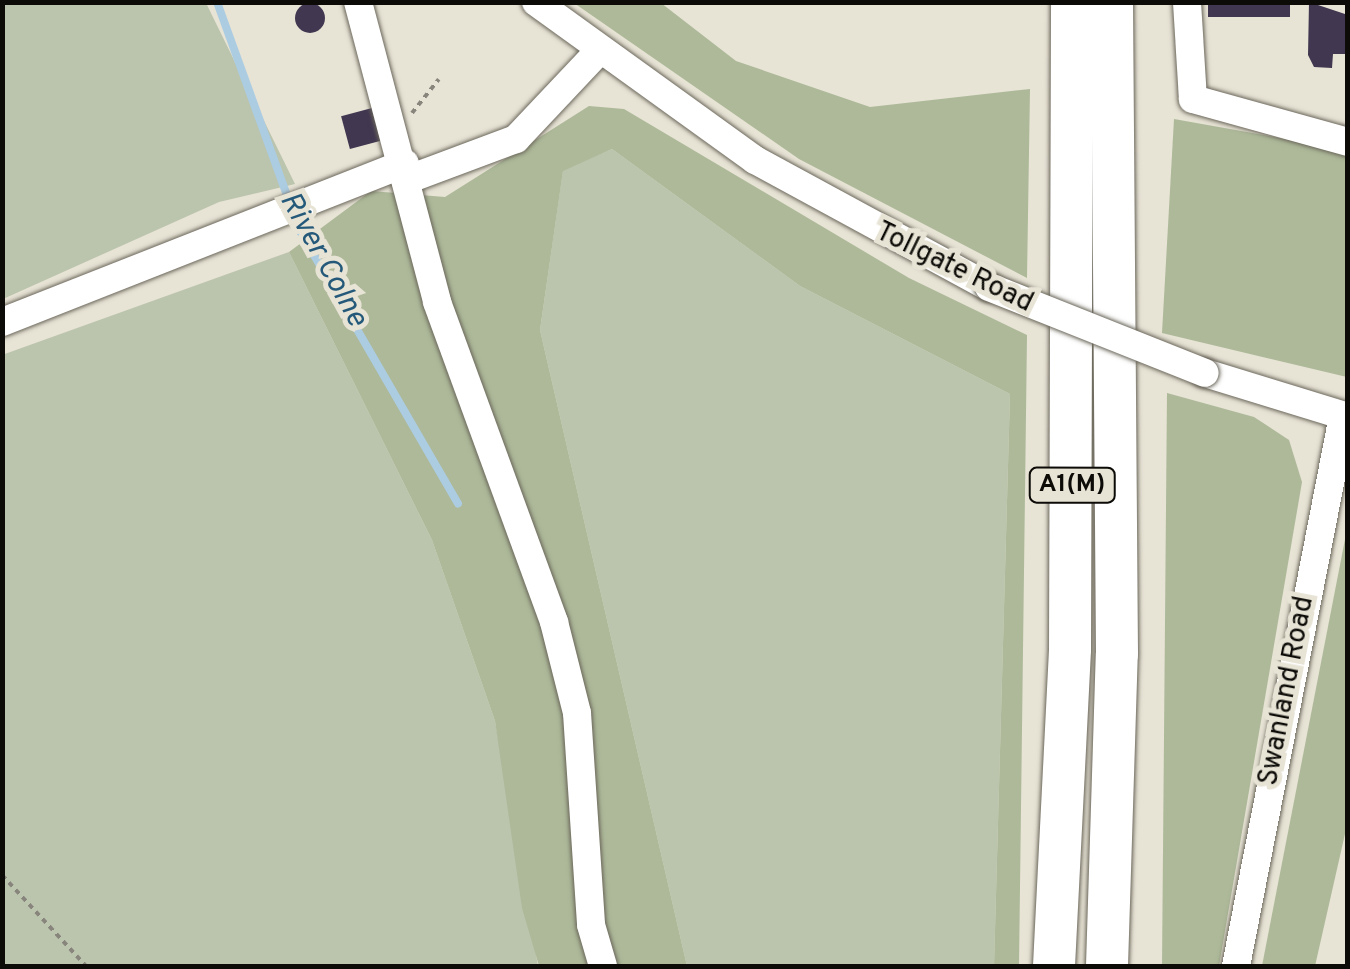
<!DOCTYPE html>
<style>
body{margin:0}
#map{position:relative;width:1350px;height:969px;overflow:hidden;background:#e7e3d5;font-family:Overpass,sans-serif}
div>[style]{position:absolute}
.green>*{inset:0;background:#bbc4ad}
.forest>*{inset:0;background:#adb999}
.stream>*{height:8px;margin:-4px;padding:0 4px;transform-origin:4px;border-radius:4px;background:#accce1}
.building>*{inset:0;background:#413750;transform-origin:0 0}
.round{border-radius:50%}
.path>*{height:4px;margin-top:-2px;transform-origin:0;background:repeating-linear-gradient(90deg,#88867c 0 5px,transparent 0 10px)}
.roads{filter:drop-shadow(0 0 2px #6b675b) drop-shadow(0 0 2px #6b675b)}
.minor>*{height:28px;margin:-14px;padding:0 14px;transform-origin:14px;border-radius:14px;background:#fff}
.highway>*{height:42px;margin:-21px;padding:0 21px;transform-origin:21px;border-radius:21px;background:#fff}
.bridges{filter:drop-shadow(0 0 2px #6b675b) drop-shadow(0 0 2px #6b675b)}
.minor-bridge>*{height:28px;margin:-14px;padding:0 14px;transform-origin:14px;border-radius:14px;background:#fff}
span{translate:-50% -50%;white-space:nowrap;text-align:center;line-height:1.15;-webkit-text-stroke:10px #e7e3d5;paint-order:stroke}
.shield-label span{padding:2px 8px;background:#e7e3d5;border:2px solid;border-radius:8px;-webkit-text-stroke-width:0}
.shield-label{font-size:25px;color:#0c0b07;font-weight:700}
.street-label{font-size:28px;color:#0c0b07}
.water-label{font-size:30px;color:#255979;font-style:italic}
.frame{position:absolute;inset:0;border:5px solid #0c0b07;pointer-events:none}
</style>
<div id="map">
<div class="green">
<div style="clip-path:polygon(2px 3px,206px 3px,295px 184px,219px 202px,3px 299px)"></div>
<div style="clip-path:polygon(612px 149px,800px 286px,1010px 394px,994px 966px,687px 966px,540px 330px,563px 170px)"></div>
<div style="clip-path:polygon(289px 252px,432px 540px,495px 721px,538px 966px,3px 966px,2px 355px)"></div>
</div>
<div class="forest">
<div style="clip-path:polygon(574px 3px,661px 3px,736px 61px,870px 107px,1030px 89px,1027px 278px,799px 159px)"></div>
<div style="clip-path:polygon(589px 106px,624px 109px,909px 278px,1027px 335px,1019px 966px,994px 966px,1010px 394px,800px 286px,612px 149px,563px 171px,540px 330px,687px 966px,539px 966px,522px 908px,495px 721px,432px 540px,289px 252px,371px 191px,445px 197px)"></div>
<div style="clip-path:polygon(1174px 119px,1347px 150px,1347px 377px,1162px 333px)"></div>
<div style="clip-path:polygon(1167px 393px,1254px 417px,1289px 440px,1302px 482px,1219px 966px,1162px 966px)"></div>
<div style="clip-path:polygon(1347px 529px,1347px 825px,1315px 966px,1262px 966px)"></div>
</div>
<div class="stream">
<div style="left:217px;top:2px;width:244px;rotate:70.1deg"></div>
<div style="left:300px;top:231px;width:315px;rotate:59.9deg"></div>
</div>
<div class="building">
<div style="left:1208px;top:2px;width:82px;height:15px"></div>
<div style="clip-path:polygon(1309px 2px,1348px 15px,1348px 54px,1333px 54px,1332px 68px,1314px 67px,1308px 55px)"></div>
<div class="round" style="left:295px;top:3px;width:30px;height:30px"></div>
<div style="left:372px;top:108px;width:34px;height:32px;rotate:75deg"></div>
</div>
<div class="path">
<div style="left:412px;top:113px;width:43px;rotate:-51.5deg"></div>
<div style="left:2px;top:875px;width:124px;rotate:47.3deg"></div>
</div>
<div class="roads">
<div class="minor">
<div style="left:358px;top:2px;width:310px;rotate:75.2deg"></div>
<div style="left:437px;top:302px;width:341px;rotate:69.9deg"></div>
<div style="left:554px;top:622px;width:94px;rotate:75.8deg"></div>
<div style="left:577px;top:713px;width:212px;rotate:86.2deg"></div>
<div style="left:591px;top:925px;width:43px;rotate:73.7deg"></div>
<div style="left:536px;top:2px;width:270px;rotate:35.8deg"></div>
<div style="left:755px;top:160px;width:266px;rotate:28.5deg"></div>
<div style="left:1187px;top:2px;width:97px;rotate:86.5deg"></div>
<div style="left:1193px;top:99px;width:161px;rotate:15.5deg"></div>
<div style="left:409px;top:179px;width:114px;rotate:-20.5deg"></div>
<div style="left:516px;top:139px;width:120px;rotate:-46.7deg"></div>
<div style="left:2px;top:322px;width:433px;rotate:-21.5deg"></div>
<div style="left:1205px;top:373px;width:150px;rotate:17.1deg"></div>
<div style="left:1236px;top:966px;width:560px;rotate:-78.99deg"></div>
</div>
<div class="highway">
<div style="left:1054px;top:966px;width:317px;rotate:-87.1deg"></div>
<div style="left:1070px;top:649px;width:647px;rotate:-89.82deg"></div>
<div style="left:1107px;top:966px;width:312px;rotate:-88.2deg"></div>
<div style="left:1117px;top:654px;width:652px;rotate:-90.44deg"></div>
</div>
</div>
<div class="bridges">
<div class="minor-bridge">
<div style="left:989px;top:287px;width:232px;rotate:21.7deg"></div>
</div>
</div>
<div class="shield-label">
<span style="left:1072px;top:485px">A1(M)</span>
</div>
<div class="street-label">
<span style="left:954px;top:268px;rotate:26deg">Tollgate Road</span>
<span style="left:1287px;top:691px;rotate:-79deg">Swanland Road</span>
</div>
<div class="water-label">
<span style="left:322px;top:260px;rotate:61deg">River Colne</span>
</div>
<div class="frame"></div>
</div>
